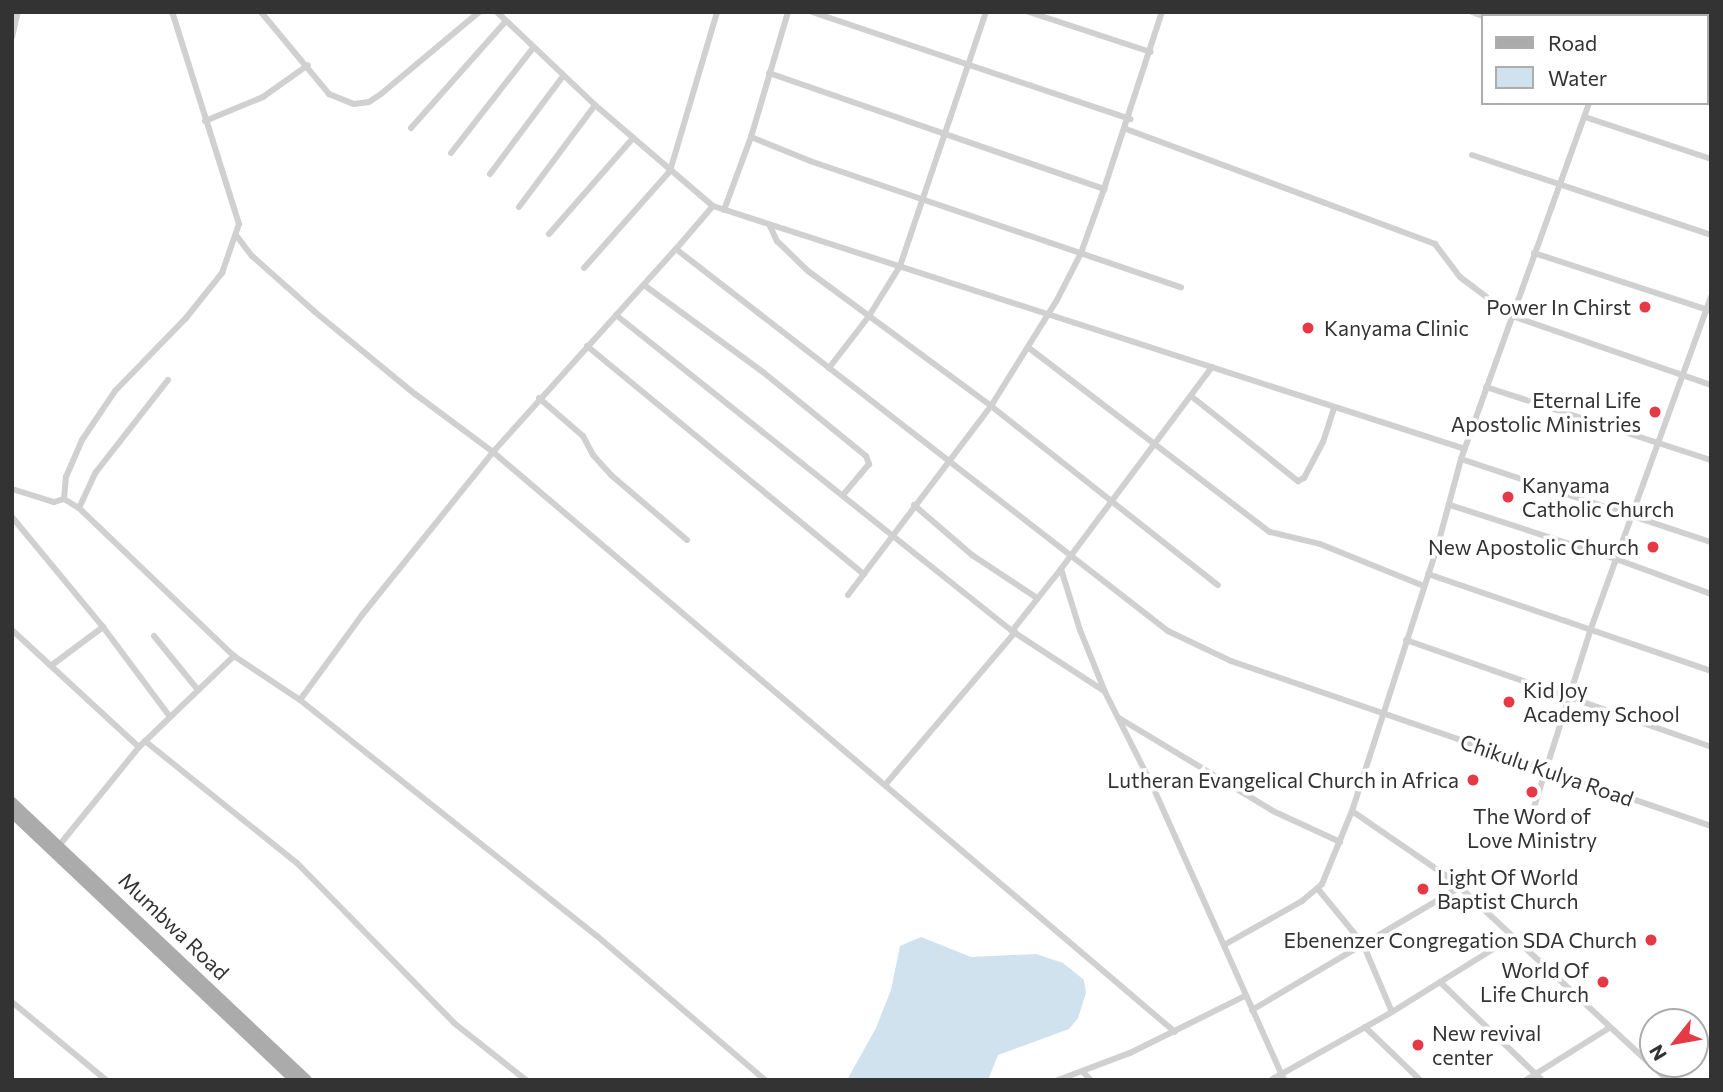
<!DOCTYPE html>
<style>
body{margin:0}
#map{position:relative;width:1723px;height:1092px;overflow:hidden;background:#fff;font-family:Commissioner,sans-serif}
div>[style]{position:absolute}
.water>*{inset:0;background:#cfe2ee}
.street>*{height:6px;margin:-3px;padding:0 3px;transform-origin:3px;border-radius:3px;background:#d0d0d0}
.primary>*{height:10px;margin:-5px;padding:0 5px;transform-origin:5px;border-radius:5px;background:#ababab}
.dots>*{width:19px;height:19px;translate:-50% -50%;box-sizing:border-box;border:4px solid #fff;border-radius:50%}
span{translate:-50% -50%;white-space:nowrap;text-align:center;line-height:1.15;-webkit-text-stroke:7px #fff;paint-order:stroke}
.poi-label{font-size:21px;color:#333}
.right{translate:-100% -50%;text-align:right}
.left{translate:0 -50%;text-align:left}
.street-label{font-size:21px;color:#333}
.frame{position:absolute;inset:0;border:14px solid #333;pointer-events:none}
.legend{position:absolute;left:1481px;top:14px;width:228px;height:91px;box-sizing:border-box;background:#fff;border:2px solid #adadad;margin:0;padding:9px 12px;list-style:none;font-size:21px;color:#333}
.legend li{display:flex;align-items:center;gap:14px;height:35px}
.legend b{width:35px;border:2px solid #adadad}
.north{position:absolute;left:1639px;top:1008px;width:70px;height:70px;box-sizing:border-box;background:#fff;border:2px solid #adadad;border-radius:50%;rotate:239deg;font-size:19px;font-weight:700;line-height:28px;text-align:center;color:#333}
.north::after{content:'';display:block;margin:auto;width:24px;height:32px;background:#e63946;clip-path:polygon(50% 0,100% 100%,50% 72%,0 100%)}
</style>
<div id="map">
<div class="water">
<div style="clip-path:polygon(921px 937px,971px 957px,1036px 954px,1063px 963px,1084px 980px,1086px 993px,1078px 1018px,1069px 1029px,998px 1055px,988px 1080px,847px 1080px,876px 1028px,891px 990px,900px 946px)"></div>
</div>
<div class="street">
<div style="left:261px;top:12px;width:107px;rotate:50.3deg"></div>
<div style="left:329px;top:94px;width:27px;rotate:22deg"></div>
<div style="left:354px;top:104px;width:15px;rotate:-8deg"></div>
<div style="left:369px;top:102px;width:14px;rotate:-34deg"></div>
<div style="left:381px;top:94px;width:128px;rotate:-39.9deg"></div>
<div style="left:497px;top:12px;width:135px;rotate:43.5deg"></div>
<div style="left:595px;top:105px;width:155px;rotate:40.6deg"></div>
<div style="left:812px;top:12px;width:336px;rotate:18.6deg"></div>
<div style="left:1029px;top:12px;width:128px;rotate:18.2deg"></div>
<div style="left:1472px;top:12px;width:12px;rotate:20deg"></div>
<div style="left:1525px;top:16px;width:4px;rotate:-76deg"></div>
<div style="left:1619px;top:16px;width:4px;rotate:-76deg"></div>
<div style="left:12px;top:37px;width:26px;rotate:-77deg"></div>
<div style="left:769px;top:73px;width:355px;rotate:19.1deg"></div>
<div style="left:1707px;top:77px;width:4px;rotate:14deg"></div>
<div style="left:1585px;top:117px;width:133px;rotate:18.4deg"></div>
<div style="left:205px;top:121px;width:63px;rotate:-22.5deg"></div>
<div style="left:263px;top:97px;width:55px;rotate:-35.4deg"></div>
<div style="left:411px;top:128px;width:143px;rotate:-48.4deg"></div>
<div style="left:1126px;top:129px;width:330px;rotate:20.4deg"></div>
<div style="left:1435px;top:244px;width:41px;rotate:52.9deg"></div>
<div style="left:1460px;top:277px;width:65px;rotate:36.9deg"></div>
<div style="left:1512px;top:316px;width:211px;rotate:19.1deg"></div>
<div style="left:751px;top:137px;width:64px;rotate:22.1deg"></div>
<div style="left:810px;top:161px;width:392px;rotate:18.8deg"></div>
<div style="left:451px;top:153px;width:133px;rotate:-52deg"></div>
<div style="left:1472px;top:155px;width:252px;rotate:18.5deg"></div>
<div style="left:490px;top:174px;width:122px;rotate:-53.3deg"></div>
<div style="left:519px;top:207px;width:127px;rotate:-53.3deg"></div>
<div style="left:724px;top:210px;width:78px;rotate:-69.7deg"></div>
<div style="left:751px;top:137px;width:130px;rotate:-73.5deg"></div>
<div style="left:769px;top:224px;width:19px;rotate:65deg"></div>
<div style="left:777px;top:241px;width:43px;rotate:44.1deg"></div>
<div style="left:808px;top:271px;width:227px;rotate:36.4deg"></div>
<div style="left:991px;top:406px;width:289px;rotate:38.3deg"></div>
<div style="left:549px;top:234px;width:128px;rotate:-48.8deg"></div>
<div style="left:236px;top:235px;width:26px;rotate:53deg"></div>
<div style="left:252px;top:256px;width:84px;rotate:41.6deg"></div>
<div style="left:315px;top:312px;width:129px;rotate:39.4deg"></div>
<div style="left:415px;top:394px;width:97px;rotate:36.6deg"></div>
<div style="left:493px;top:452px;width:895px;rotate:40.38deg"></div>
<div style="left:676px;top:249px;width:57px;rotate:-49.3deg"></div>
<div style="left:713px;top:206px;width:790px;rotate:17.91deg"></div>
<div style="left:1534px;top:253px;width:186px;rotate:18.1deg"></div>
<div style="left:584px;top:268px;width:130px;rotate:-48.4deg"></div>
<div style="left:670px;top:171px;width:166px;rotate:-73.5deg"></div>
<div style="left:644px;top:285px;width:147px;rotate:36.2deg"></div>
<div style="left:763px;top:372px;width:133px;rotate:39.2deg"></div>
<div style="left:866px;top:456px;width:9px;rotate:69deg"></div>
<div style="left:869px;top:464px;width:40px;rotate:130deg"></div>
<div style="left:616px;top:315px;width:507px;rotate:38.59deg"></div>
<div style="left:1012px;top:631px;width:110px;rotate:33.1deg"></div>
<div style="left:587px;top:346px;width:359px;rotate:39.5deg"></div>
<div style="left:1029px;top:348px;width:303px;rotate:37.4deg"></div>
<div style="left:1270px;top:532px;width:51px;rotate:13.5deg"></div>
<div style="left:1320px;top:544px;width:112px;rotate:22deg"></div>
<div style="left:1212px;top:367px;width:252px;rotate:126.8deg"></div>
<div style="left:1061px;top:569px;width:64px;rotate:72.7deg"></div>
<div style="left:1080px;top:630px;width:67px;rotate:68deg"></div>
<div style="left:1105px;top:692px;width:106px;rotate:63.2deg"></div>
<div style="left:1153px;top:787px;width:321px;rotate:65.9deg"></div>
<div style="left:829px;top:368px;width:66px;rotate:-52.4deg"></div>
<div style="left:869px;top:316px;width:59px;rotate:-58.2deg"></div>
<div style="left:900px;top:266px;width:268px;rotate:-71.3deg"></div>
<div style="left:1486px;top:387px;width:237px;rotate:18deg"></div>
<div style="left:1191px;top:396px;width:137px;rotate:38.5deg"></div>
<div style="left:1298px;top:481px;width:7px;rotate:-27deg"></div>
<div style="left:1304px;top:478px;width:41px;rotate:-62.2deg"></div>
<div style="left:1323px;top:442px;width:36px;rotate:-72deg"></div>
<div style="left:539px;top:398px;width:58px;rotate:40.8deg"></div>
<div style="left:583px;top:436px;width:21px;rotate:62deg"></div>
<div style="left:593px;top:455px;width:27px;rotate:48deg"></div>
<div style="left:611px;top:475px;width:100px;rotate:40.5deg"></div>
<div style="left:1461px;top:459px;width:263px;rotate:18.4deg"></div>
<div style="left:12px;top:489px;width:44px;rotate:17.2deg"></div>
<div style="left:54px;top:502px;width:10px;rotate:-17deg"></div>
<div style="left:64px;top:499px;width:17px;rotate:31deg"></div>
<div style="left:79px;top:508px;width:214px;rotate:43.7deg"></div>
<div style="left:234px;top:656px;width:79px;rotate:33.7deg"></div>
<div style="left:300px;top:700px;width:379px;rotate:38.5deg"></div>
<div style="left:597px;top:936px;width:221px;rotate:40.6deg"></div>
<div style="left:64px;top:499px;width:22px;rotate:-85deg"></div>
<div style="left:66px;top:477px;width:40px;rotate:-66.6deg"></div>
<div style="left:82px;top:440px;width:59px;rotate:-56deg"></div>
<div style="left:115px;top:391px;width:102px;rotate:-45.8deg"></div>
<div style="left:186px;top:318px;width:58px;rotate:-51.3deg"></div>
<div style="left:222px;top:273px;width:52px;rotate:-70.9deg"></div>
<div style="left:239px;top:224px;width:222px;rotate:-107.5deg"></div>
<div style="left:914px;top:505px;width:77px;rotate:40.8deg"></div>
<div style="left:972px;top:555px;width:78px;rotate:33.5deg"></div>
<div style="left:1450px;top:505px;width:175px;rotate:18deg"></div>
<div style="left:1616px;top:559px;width:101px;rotate:20.2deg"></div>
<div style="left:79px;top:508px;width:40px;rotate:-65deg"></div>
<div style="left:96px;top:472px;width:117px;rotate:-52deg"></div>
<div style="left:12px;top:517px;width:143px;rotate:50.4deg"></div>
<div style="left:103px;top:627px;width:112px;rotate:53.3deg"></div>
<div style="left:1428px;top:574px;width:299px;rotate:18.9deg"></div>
<div style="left:848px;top:595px;width:237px;rotate:-52.9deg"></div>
<div style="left:991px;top:406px;width:125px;rotate:-58.1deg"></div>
<div style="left:1057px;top:300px;width:53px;rotate:-62.9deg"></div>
<div style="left:1081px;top:253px;width:68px;rotate:-70.2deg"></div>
<div style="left:1104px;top:189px;width:186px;rotate:-71.9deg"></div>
<div style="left:12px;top:630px;width:173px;rotate:42.7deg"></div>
<div style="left:1012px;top:631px;width:79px;rotate:-51.7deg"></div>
<div style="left:154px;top:636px;width:70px;rotate:50.8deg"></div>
<div style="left:1406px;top:640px;width:323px;rotate:19.3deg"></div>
<div style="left:52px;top:665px;width:64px;rotate:-36.7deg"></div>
<div style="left:300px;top:700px;width:105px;rotate:-53.9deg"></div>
<div style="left:362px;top:615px;width:209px;rotate:-51.2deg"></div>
<div style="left:493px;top:452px;width:273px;rotate:-48deg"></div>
<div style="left:676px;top:249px;width:623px;rotate:37.83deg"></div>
<div style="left:1168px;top:631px;width:70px;rotate:25.5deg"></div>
<div style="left:1231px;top:661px;width:508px;rotate:18.97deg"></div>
<div style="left:1119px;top:718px;width:180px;rotate:31.1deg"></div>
<div style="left:1273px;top:811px;width:74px;rotate:24.8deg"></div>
<div style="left:145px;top:741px;width:195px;rotate:38.8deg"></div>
<div style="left:297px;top:863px;width:224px;rotate:45.5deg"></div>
<div style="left:454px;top:1023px;width:92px;rotate:38.4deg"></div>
<div style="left:885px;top:785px;width:201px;rotate:-49.6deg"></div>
<div style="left:1534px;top:807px;width:185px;rotate:-72.3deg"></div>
<div style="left:1590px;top:631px;width:355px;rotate:-70.1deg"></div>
<div style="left:1352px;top:811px;width:120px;rotate:34.5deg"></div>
<div style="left:1451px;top:879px;width:295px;rotate:42.9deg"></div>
<div style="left:57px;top:848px;width:130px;rotate:-50.9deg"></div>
<div style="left:139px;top:747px;width:132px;rotate:-43.8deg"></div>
<div style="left:1318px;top:889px;width:71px;rotate:50.7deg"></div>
<div style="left:1363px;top:944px;width:74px;rotate:66.9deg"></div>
<div style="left:1224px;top:945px;width:90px;rotate:-29.4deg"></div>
<div style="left:1302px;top:901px;width:26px;rotate:-40deg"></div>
<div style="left:1322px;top:884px;width:79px;rotate:-67.7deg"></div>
<div style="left:1352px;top:811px;width:276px;rotate:-72.1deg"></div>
<div style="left:1437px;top:548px;width:92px;rotate:-74.9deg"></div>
<div style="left:1461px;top:459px;width:378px;rotate:-70.2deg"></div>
<div style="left:1440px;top:982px;width:141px;rotate:43.9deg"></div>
<div style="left:12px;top:1002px;width:122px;rotate:39.7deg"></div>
<div style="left:1252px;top:1010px;width:242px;rotate:-30.6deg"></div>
<div style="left:1365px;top:1027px;width:76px;rotate:43.9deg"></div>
<div style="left:1083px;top:1072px;width:11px;rotate:45deg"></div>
<div style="left:1058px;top:1080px;width:77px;rotate:-20.6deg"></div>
<div style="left:1130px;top:1053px;width:128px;rotate:-26.4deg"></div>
<div style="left:1271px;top:1080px;width:139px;rotate:-29.3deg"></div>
<div style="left:1392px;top:1012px;width:140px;rotate:-31.9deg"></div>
<div style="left:1526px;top:1080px;width:98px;rotate:-32.1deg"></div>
</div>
<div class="primary">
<div style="left:12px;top:802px;width:405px;rotate:43.3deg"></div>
<div style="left:12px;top:813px;width:388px;rotate:43.4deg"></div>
</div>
<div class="dots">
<div style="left:1645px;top:307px;background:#e63946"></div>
<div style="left:1308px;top:328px;background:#e63946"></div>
<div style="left:1655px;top:412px;background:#e63946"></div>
<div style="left:1508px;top:497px;background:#e63946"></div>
<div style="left:1653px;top:547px;background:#e63946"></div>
<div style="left:1509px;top:702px;background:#e63946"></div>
<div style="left:1473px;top:780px;background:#e63946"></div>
<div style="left:1532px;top:792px;background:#e63946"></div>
<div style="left:1423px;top:889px;background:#e63946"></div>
<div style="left:1651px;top:940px;background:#e63946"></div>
<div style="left:1603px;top:982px;background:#e63946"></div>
<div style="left:1418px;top:1045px;background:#e63946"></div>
</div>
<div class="poi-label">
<span class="right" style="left:1631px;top:307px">Power In Chirst</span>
<span class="left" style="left:1324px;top:328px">Kanyama Clinic</span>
<span class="right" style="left:1641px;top:412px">Eternal Life<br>Apostolic Ministries</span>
<span class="left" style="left:1522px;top:497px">Kanyama<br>Catholic Church</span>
<span class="right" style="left:1639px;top:547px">New Apostolic Church</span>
<span class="left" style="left:1523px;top:702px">Kid Joy<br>Academy School</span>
<span class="right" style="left:1459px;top:780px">Lutheran Evangelical Church in Africa</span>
<span style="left:1532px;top:828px">The Word of<br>Love Ministry</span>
<span class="left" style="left:1437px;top:889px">Light Of World<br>Baptist Church</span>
<span class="right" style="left:1637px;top:940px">Ebenenzer Congregation SDA Church</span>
<span class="right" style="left:1589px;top:982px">World Of<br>Life Church</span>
<span class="left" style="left:1432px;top:1045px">New revival<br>center</span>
</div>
<div class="street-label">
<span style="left:1547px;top:770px;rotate:19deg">Chikulu Kulya Road</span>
<span style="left:174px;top:926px;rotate:44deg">Mumbwa Road</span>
</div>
<div class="frame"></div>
<ul class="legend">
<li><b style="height:9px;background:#ababab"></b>Road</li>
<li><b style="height:19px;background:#cfe2ee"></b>Water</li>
</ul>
<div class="north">N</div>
</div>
